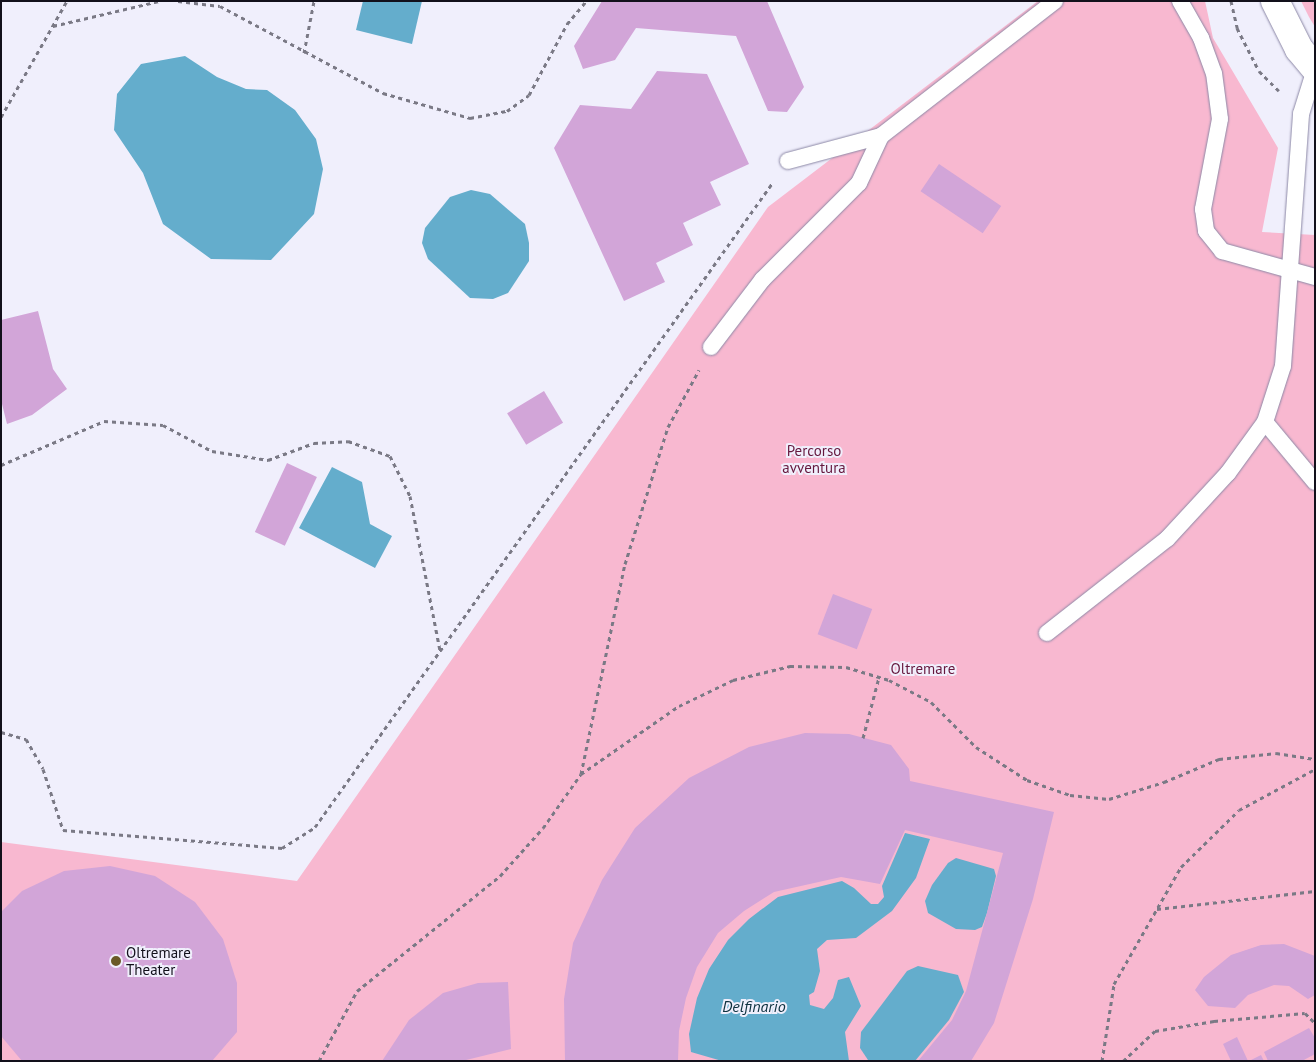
<!DOCTYPE html>
<style>
body{margin:0}
#map{position:relative;width:1316px;height:1062px;overflow:hidden;background:#f0effc;font-family:"PT Sans",sans-serif}
div>[style]{position:absolute}
.green>*{inset:0;background:#f8b8d0}
.water>*{inset:0;background:#64adcc}
.building>*{inset:0;background:#d2a5d8;transform-origin:0 0}
.path>*{height:3px;margin-top:-1.5px;transform-origin:0;background:repeating-linear-gradient(90deg,#7a7985 0 4px,transparent 0 8px)}
.roads{filter:drop-shadow(0 0 1px #8c88a6) drop-shadow(0 0 1px #8c88a6)}
.service>*{height:16px;margin:-8px;padding:0 8px;transform-origin:8px;border-radius:8px;background:#fff}
.secondary>*{height:28px;margin:-14px;padding:0 14px;transform-origin:14px;border-radius:14px;background:#fff}
.dots>*{width:14px;height:14px;translate:-50% -50%;box-sizing:border-box;border:2px solid #f0effc;border-radius:50%}
span{translate:-50% -50%;white-space:nowrap;text-align:center;line-height:1.15;-webkit-text-stroke:4px #f0effc;paint-order:stroke}
.park-label{font-size:15px;color:#66183e}
.poi-label{font-size:15px;color:#12101b}
.left{translate:0 -50%;text-align:left}
.water-label{font-size:16px;color:#0e313f;font-style:italic}
.frame{position:absolute;inset:0;border:2px solid #12101b;pointer-events:none}
</style>
<div id="map">
<div class="green">
<div style="clip-path:polygon(1038px 1px,1205px 1px,1213px 38px,1278px 148px,1262px 232px,1315px 235px,1315px 1061px,1px 1061px,1px 842px,297px 881px,768px 207px)"></div>
<div style="clip-path:polygon(1301px 1px,1315px 1px,1315px 27px,1309px 17px)"></div>
</div>
<div class="water">
<div style="clip-path:polygon(363px 1px,422px 1px,412px 44px,356px 30px)"></div>
<div style="clip-path:polygon(185px 56px,217px 77px,246px 89px,267px 90px,295px 110px,316px 139px,323px 169px,314px 214px,271px 260px,211px 259px,163px 224px,143px 173px,114px 130px,117px 94px,141px 64px)"></div>
<div style="clip-path:polygon(471px 190px,490px 194px,525px 224px,529px 243px,529px 261px,508px 293px,493px 299px,470px 298px,428px 259px,422px 243px,425px 228px,450px 197px)"></div>
<div style="clip-path:polygon(332px 467px,362px 482px,370px 524px,392px 536px,375px 568px,299px 528px)"></div>
<div style="clip-path:polygon(905px 833px,930px 839px,916px 878px,892px 911px,856px 938px,827px 940px,817px 949px,820px 971px,814px 992px,809px 995px,810px 1005px,824px 1009px,833px 998px,838px 980px,849px 977px,861px 1006px,845px 1032px,849px 1061px,722px 1061px,691px 1052px,689px 1034px,697px 998px,709px 969px,728px 940px,749px 919px,778px 897px,842px 881px,854px 888px,871px 904px,878px 904px,884px 897px,882px 886px)"></div>
<div style="clip-path:polygon(956px 858px,994px 869px,996px 876px,987px 913px,982px 927px,975px 930px,956px 929px,928px 913px,925px 901px,932px 885px,948px 863px)"></div>
<div style="clip-path:polygon(918px 966px,958px 975px,964px 992px,949px 1020px,915px 1061px,868px 1060px,860px 1048px,861px 1032px,907px 971px)"></div>
</div>
<div class="building">
<div style="clip-path:polygon(602px 1px,767px 1px,804px 87px,787px 112px,768px 111px,736px 36px,636px 28px,615px 60px,583px 69px,574px 46px)"></div>
<div style="clip-path:polygon(657px 71px,707px 74px,749px 164px,710px 182px,721px 205px,683px 223px,693px 245px,656px 263px,665px 282px,624px 301px,554px 148px,580px 105px,631px 109px)"></div>
<div style="left:939px;top:164px;width:75px;height:33px;rotate:34deg"></div>
<div style="clip-path:polygon(38px 311px,53px 369px,67px 389px,32px 415px,7px 424px,1px 400px,1px 320px)"></div>
<div style="left:544px;top:391px;width:37px;height:43px;rotate:59deg"></div>
<div style="left:287px;top:463px;width:33px;height:76px;rotate:25deg"></div>
<div style="left:833px;top:594px;width:42px;height:43px;rotate:21deg"></div>
<div style="clip-path:polygon(805px 733px,849px 734px,891px 745px,909px 769px,910px 781px,1054px 812px,1033px 899px,994px 1023px,971px 1061px,918px 1061px,952px 1020px,966px 991px,1003px 853px,905px 830px,880px 884px,841px 877px,774px 892px,744px 911px,718px 933px,697px 967px,686px 998px,679px 1031px,678px 1061px,565px 1061px,564px 999px,573px 943px,602px 880px,635px 828px,689px 778px,749px 747px)"></div>
<div style="clip-path:polygon(110px 866px,155px 876px,195px 902px,223px 939px,237px 983px,237px 1032px,212px 1061px,22px 1061px,1px 1036px,1px 912px,22px 891px,64px 871px)"></div>
<div style="clip-path:polygon(1284px 944px,1315px 956px,1315px 995px,1308px 999px,1289px 986px,1274px 985px,1248px 995px,1235px 1008px,1208px 1006px,1195px 990px,1204px 977px,1231px 955px,1261px 945px)"></div>
<div style="clip-path:polygon(508px 982px,511px 1049px,462px 1061px,382px 1061px,409px 1020px,443px 993px,478px 983px)"></div>
<div style="clip-path:polygon(1309px 1028px,1315px 1038px,1315px 1054px,1302px 1061px,1268px 1061px,1264px 1052px)"></div>
<div style="clip-path:polygon(1237px 1037px,1248px 1061px,1231px 1061px,1223px 1044px)"></div>
<div style="clip-path:polygon(1261px 1055px,1264px 1061px,1249px 1061px)"></div>
</div>
<div class="path">
<div style="left:178px;top:1px;width:42px;rotate:6.8deg"></div>
<div style="left:220px;top:6px;width:185px;rotate:28.1deg"></div>
<div style="left:383px;top:93px;width:91px;rotate:16deg"></div>
<div style="left:470px;top:118px;width:38px;rotate:-11deg"></div>
<div style="left:507px;top:111px;width:27px;rotate:-36deg"></div>
<div style="left:529px;top:95px;width:81px;rotate:-61.8deg"></div>
<div style="left:567px;top:24px;width:30px;rotate:-50deg"></div>
<div style="left:1231px;top:1px;width:28px;rotate:77deg"></div>
<div style="left:1237px;top:28px;width:48px;rotate:62.9deg"></div>
<div style="left:1259px;top:71px;width:28px;rotate:45deg"></div>
<div style="left:53px;top:26px;width:110px;rotate:-13.2deg"></div>
<div style="left:304px;top:53px;width:53px;rotate:-79.1deg"></div>
<div style="left:1px;top:117px;width:133px;rotate:-60.4deg"></div>
<div style="left:1px;top:465px;width:112px;rotate:-23.1deg"></div>
<div style="left:104px;top:421px;width:59px;rotate:3.9deg"></div>
<div style="left:163px;top:425px;width:55px;rotate:28deg"></div>
<div style="left:212px;top:451px;width:57px;rotate:9.1deg"></div>
<div style="left:268px;top:460px;width:49px;rotate:-20.3deg"></div>
<div style="left:314px;top:443px;width:34px;rotate:-3deg"></div>
<div style="left:348px;top:441px;width:45px;rotate:19.7deg"></div>
<div style="left:390px;top:456px;width:45px;rotate:63.4deg"></div>
<div style="left:410px;top:496px;width:158px;rotate:79deg"></div>
<div style="left:1px;top:732px;width:26px;rotate:16deg"></div>
<div style="left:26px;top:739px;width:34px;rotate:60deg"></div>
<div style="left:43px;top:769px;width:64px;rotate:71.8deg"></div>
<div style="left:63px;top:830px;width:220px;rotate:4.7deg"></div>
<div style="left:282px;top:848px;width:39px;rotate:-32deg"></div>
<div style="left:315px;top:827px;width:791px;rotate:-54.62deg"></div>
<div style="left:863px;top:738px;width:63px;rotate:-75.3deg"></div>
<div style="left:581px;top:774px;width:119px;rotate:-34.8deg"></div>
<div style="left:679px;top:706px;width:60px;rotate:-25.7deg"></div>
<div style="left:733px;top:680px;width:59px;rotate:-13.8deg"></div>
<div style="left:790px;top:666px;width:56px;rotate:1deg"></div>
<div style="left:846px;top:667px;width:45px;rotate:16.8deg"></div>
<div style="left:889px;top:680px;width:47px;rotate:27.6deg"></div>
<div style="left:931px;top:702px;width:64px;rotate:45deg"></div>
<div style="left:976px;top:747px;width:61px;rotate:32.9deg"></div>
<div style="left:1027px;top:780px;width:46px;rotate:19.2deg"></div>
<div style="left:1070px;top:795px;width:39px;rotate:6deg"></div>
<div style="left:1109px;top:799px;width:58px;rotate:-17.2deg"></div>
<div style="left:1164px;top:782px;width:60px;rotate:-22.7deg"></div>
<div style="left:1219px;top:759px;width:57px;rotate:-6deg"></div>
<div style="left:1276px;top:753px;width:39px;rotate:9deg"></div>
<div style="left:1157px;top:909px;width:159px;rotate:-6.5deg"></div>
<div style="left:319px;top:1061px;width:80px;rotate:-61.5deg"></div>
<div style="left:357px;top:991px;width:184px;rotate:-38.8deg"></div>
<div style="left:500px;top:876px;width:64px;rotate:-48.1deg"></div>
<div style="left:543px;top:828px;width:66px;rotate:-54.9deg"></div>
<div style="left:581px;top:774px;width:215px;rotate:-78.2deg"></div>
<div style="left:625px;top:564px;width:144px;rotate:-72.6deg"></div>
<div style="left:668px;top:427px;width:65px;rotate:-61.5deg"></div>
<div style="left:1102px;top:1061px;width:78px;rotate:-81.1deg"></div>
<div style="left:1114px;top:984px;width:135px;rotate:-60.2deg"></div>
<div style="left:1181px;top:867px;width:81px;rotate:-44.5deg"></div>
<div style="left:1239px;top:810px;width:86px;rotate:-28.3deg"></div>
<div style="left:1123px;top:1061px;width:44px;rotate:-43.2deg"></div>
<div style="left:1155px;top:1031px;width:60px;rotate:-9.6deg"></div>
<div style="left:1214px;top:1021px;width:91px;rotate:-5deg"></div>
<div style="left:1305px;top:1013px;width:14px;rotate:45deg"></div>
</div>
<div class="roads">
<div class="service">
<div style="left:1180px;top:1px;width:43px;rotate:60.4deg"></div>
<div style="left:1201px;top:38px;width:37px;rotate:70deg"></div>
<div style="left:1214px;top:73px;width:46px;rotate:82.6deg"></div>
<div style="left:1220px;top:119px;width:92px;rotate:100.7deg"></div>
<div style="left:1203px;top:209px;width:22px;rotate:82deg"></div>
<div style="left:1206px;top:231px;width:26px;rotate:51deg"></div>
<div style="left:1222px;top:251px;width:97px;rotate:15.6deg"></div>
<div style="left:788px;top:161px;width:96px;rotate:-15deg"></div>
<div style="left:711px;top:347px;width:84px;rotate:-52.7deg"></div>
<div style="left:762px;top:280px;width:137px;rotate:-45deg"></div>
<div style="left:859px;top:183px;width:52px;rotate:-64.9deg"></div>
<div style="left:881px;top:136px;width:220px;rotate:-37.8deg"></div>
<div style="left:1265px;top:422px;width:78px;rotate:50.2deg"></div>
<div style="left:1047px;top:633px;width:152px;rotate:-38.1deg"></div>
<div style="left:1167px;top:539px;width:90px;rotate:-47.3deg"></div>
<div style="left:1228px;top:473px;width:63px;rotate:-54deg"></div>
<div style="left:1265px;top:422px;width:59px;rotate:-72.2deg"></div>
<div style="left:1283px;top:366px;width:253px;rotate:-85.9deg"></div>
<div style="left:1301px;top:114px;width:47px;rotate:-72.7deg"></div>
</div>
<div class="secondary">
<div style="left:1275px;top:1px;width:54px;rotate:63.4deg"></div>
<div style="left:1299px;top:49px;width:25px;rotate:50deg"></div>
</div>
</div>
<div class="dots">
<div style="left:116px;top:961px;background:#6a5927"></div>
</div>
<div class="park-label">
<span style="left:814px;top:459px">Percorso<br>avventura</span>
<span style="left:923px;top:669px">Oltremare</span>
</div>
<div class="poi-label">
<span class="left" style="left:126px;top:961px">Oltremare<br>Theater</span>
</div>
<div class="water-label">
<span style="left:754px;top:1006px">Delfinario</span>
</div>
<div class="frame"></div>
</div>
